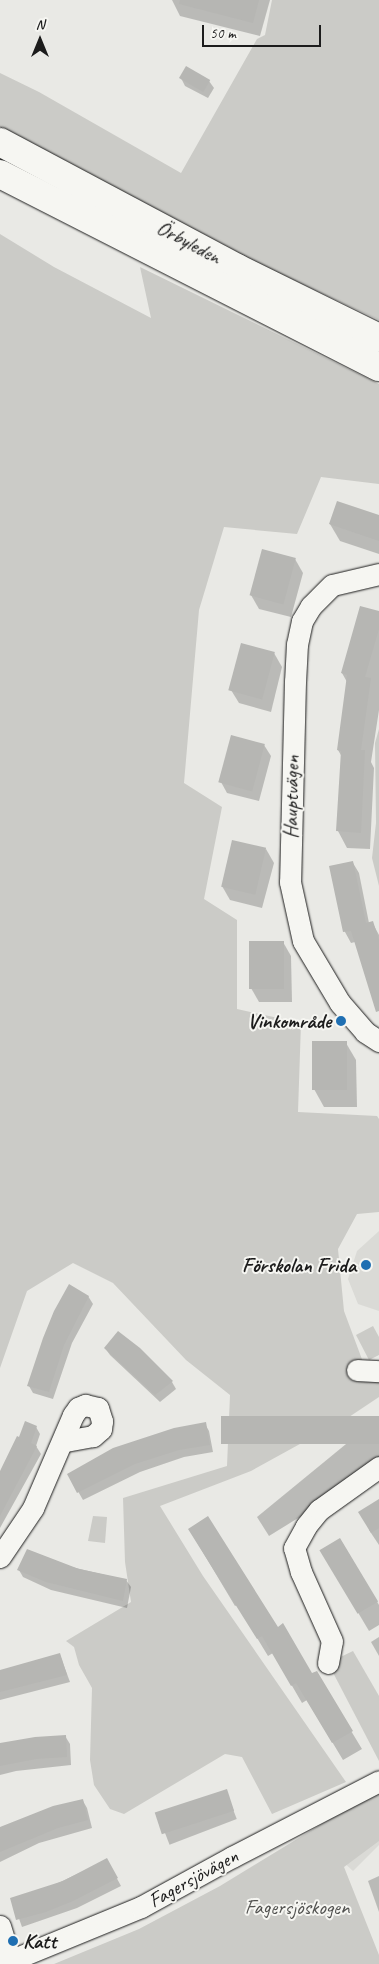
<!DOCTYPE html>
<meta charset="utf-8">
<style>
body{margin:0}
#map{position:relative;width:379px;height:1964px;overflow:hidden;background:#e9e9e5;font-family:Caveat,sans-serif}
div>[style]{position:absolute}
.built>*{inset:0;background:#dadad6}
.green>*{inset:0;background:#cbcbc7}
.shadow>*{inset:0;background:#0003;transform-origin:0 0}
.building>*{inset:0;background:#b6b6b3;transform-origin:0 0}
.roads{filter:drop-shadow(0 0 1px #1c1c1c) drop-shadow(0 0 1px #1c1c1c)}
.minor>*{height:21px;margin:-10.5px;padding:0 10.5px;transform-origin:10.5px;border-radius:10.5px;background:#f6f6f2}
.major>*{height:28px;margin:-14px;padding:0 14px;transform-origin:14px;border-radius:14px;background:#f6f6f2}
.dots>*{width:14px;height:14px;translate:-50% -50%;box-sizing:border-box;border:2px solid #f6f6f2;border-radius:50%}
span{translate:-50% -50%;white-space:nowrap;text-align:center;line-height:1.15;-webkit-text-stroke:4px #f6f6f2;paint-order:stroke}
.street-label{font-size:21px;color:#1c1c1c}
.poi-label{font-size:21px;color:#1c1c1c;font-weight:700}
.right{translate:-100% -50%;text-align:right}
.left{translate:0 -50%;text-align:left}
.park-label{font-size:21px;color:#51514f}
.north{position:absolute;left:15px;top:15px;width:50px;height:50px;-webkit-text-stroke:4px #f6f6f2;paint-order:stroke;rotate:0deg;font-size:14px;font-weight:700;line-height:20px;text-align:center;color:#1c1c1c}
.north::after{content:'';display:block;margin:auto;width:18px;height:22px;background:#1c1c1c;clip-path:polygon(50% 0,100% 100%,50% 72%,0 100%)}
.scale{position:absolute;left:202px;top:25px;width:119px;height:22px;box-sizing:border-box;border:2px solid #1c1c1c;border-top:0;padding-left:6px;font-size:15px;line-height:18px;white-space:nowrap;color:#1c1c1c;-webkit-text-stroke:4px #f6f6f2;paint-order:stroke}
</style>
<div id="map">
<div class="built">
<div style="clip-path:polygon(379px 1231px,379px 1311px,358px 1304px,348px 1279px,357px 1251px)"></div>
<div style="clip-path:polygon(379px 1830px,379px 1845px,353px 1871px,329px 1849px)"></div>
</div>
<div class="green">
<div style="clip-path:polygon(272px 0,379px 0,379px 320px,265px 267px,0 127px,0 73px,39px 92px,181px 173px,257px 39px,265px 35px)"></div>
<div style="clip-path:polygon(0 234px,54px 267px,151px 318px,140px 267px,379px 384px,379px 484px,321px 477px,297px 534px,224px 527px,199px 610px,184px 783px,222px 807px,204px 899px,237px 920px,237px 1009px,301px 1023px,298px 1112px,377px 1116px,379px 1119px,379px 1212px,357px 1214px,338px 1249px,344px 1311px,363px 1362px,379px 1372px,379px 1397px,349px 1417px,251px 1471px,160px 1506px,203px 1576px,346px 1782px,272px 1814px,242px 1757px,225px 1754px,124px 1814px,110px 1809px,94px 1785px,90px 1760px,92px 1688px,79px 1665px,74px 1647px,66px 1641px,131px 1602px,125px 1562px,123px 1498px,227px 1466px,230px 1395px,186px 1360px,113px 1283px,73px 1263px,27px 1291px,0 1368px)"></div>
<div style="clip-path:polygon(379px 729px,379px 886px,372px 858px,376px 823px,375px 743px)"></div>
<div style="clip-path:polygon(373px 1326px,379px 1337px,379px 1355px,369px 1360px,356px 1335px)"></div>
<div style="clip-path:polygon(93px 1516px,107px 1517px,105px 1543px,88px 1541px)"></div>
<div style="clip-path:polygon(353px 1651px,379px 1696px,379px 1761px,328px 1663px)"></div>
<div style="clip-path:polygon(379px 1789px,379px 1841px,344px 1867px,379px 1955px,379px 1964px,54px 1964px,139px 1929px,220px 1886px)"></div>
</div>
<div class="shadow">
<div style="clip-path:polygon(172px 0,270px 0,260px 36px,180px 16px)"></div>
<div style="clip-path:polygon(181px 78px,209px 81px,214px 88px,208px 98px,185px 86px)"></div>
<div style="clip-path:polygon(379px 516px,379px 554px,340px 541px,330px 524px)"></div>
<div style="clip-path:polygon(295px 559px,303px 573px,291px 617px,259px 609px,251px 595px)"></div>
<div style="clip-path:polygon(379px 612px,379px 710px,371px 762px,374px 768px,370px 849px,347px 848px,338px 831px,342px 757px,338px 750px,347px 682px,342px 673px)"></div>
<div style="clip-path:polygon(274px 653px,282px 667px,271px 712px,239px 703px,231px 690px)"></div>
<div style="clip-path:polygon(264px 745px,271px 756px,259px 801px,227px 793px,221px 782px)"></div>
<div style="clip-path:polygon(266px 849px,274px 863px,262px 908px,230px 900px,222px 886px)"></div>
<div style="clip-path:polygon(353px 863px,359px 873px,369px 923px,372px 922px,379px 935px,379px 1009px,355px 942px,351px 943px,345px 932px,331px 867px)"></div>
<div style="clip-path:polygon(283px 942px,291px 956px,292px 1002px,259px 1002px,251px 988px)"></div>
<div style="clip-path:polygon(346px 1043px,356px 1060px,357px 1107px,324px 1107px,314px 1089px)"></div>
<div style="clip-path:polygon(88px 1296px,93px 1304px,72px 1343px,53px 1399px,33px 1393px,29px 1386px)"></div>
<div style="clip-path:polygon(118px 1332px,172px 1382px,176px 1389px,160px 1402px,110px 1355px,105px 1348px)"></div>
<div style="clip-path:polygon(379px 1417px,379px 1468px,269px 1536px,257px 1517px)"></div>
<div style="clip-path:polygon(205px 1424px,209px 1431px,213px 1452px,184px 1457px,140px 1472px,83px 1500px,68px 1474px)"></div>
<div style="clip-path:polygon(36px 1427px,40px 1434px,36px 1446px,41px 1454px,0 1528px,0 1473px)"></div>
<div style="clip-path:polygon(379px 1501px,379px 1545px,369px 1530px)"></div>
<div style="clip-path:polygon(189px 1529px,277px 1628px,312px 1675px,316px 1673px,362px 1749px,343px 1760px,307px 1700px,302px 1703px,273px 1653px,268px 1656px,237px 1605px,235px 1606px)"></div>
<div style="clip-path:polygon(340px 1539px,379px 1605px,379px 1625px,369px 1631px,321px 1550px)"></div>
<div style="clip-path:polygon(55px 1563px,126px 1580px,131px 1587px,127px 1608px,51px 1590px,23px 1577px,19px 1570px)"></div>
<div style="clip-path:polygon(379px 1637px,379px 1656px,371px 1642px)"></div>
<div style="clip-path:polygon(60px 1655px,70px 1682px,0 1700px,0 1671px)"></div>
<div style="clip-path:polygon(65px 1736px,70px 1744px,71px 1765px,16px 1771px,0 1775px,0 1746px)"></div>
<div style="left:226px;top:1791px;width:30px;height:72px;rotate:69deg"></div>
<div style="clip-path:polygon(83px 1801px,87px 1808px,92px 1828px,39px 1843px,0 1862px,0 1830px)"></div>
<div style="clip-path:polygon(107px 1860px,121px 1886px,77px 1908px,22px 1927px,12px 1899px,41px 1891px)"></div>
<div style="clip-path:polygon(379px 1876px,379px 1912px,368px 1881px)"></div>
</div>
<div class="building">
<div style="clip-path:polygon(180px 0,259px 0,253px 23px,179px 4px)"></div>
<div style="left:186px;top:66px;width:28px;height:14px;rotate:30deg"></div>
<div style="clip-path:polygon(337px 501px,379px 515px,379px 541px,329px 524px)"></div>
<div style="left:262px;top:549px;width:35px;height:48px;rotate:15deg"></div>
<div style="clip-path:polygon(360px 606px,379px 611px,379px 629px,365px 677px,371px 678px,361px 750px,365px 750px,361px 833px,336px 831px,341px 751px,337px 750px,347px 675px,341px 673px)"></div>
<div style="left:241px;top:643px;width:35px;height:49px;rotate:15deg"></div>
<div style="left:231px;top:735px;width:35px;height:49px;rotate:15deg"></div>
<div style="left:232px;top:840px;width:35px;height:48px;rotate:13deg"></div>
<div style="clip-path:polygon(353px 861px,366px 923px,373px 921px,379px 940px,379px 1011px,376px 1012px,351px 931px,343px 932px,329px 866px)"></div>
<div style="left:249px;top:941px;width:35px;height:48px"></div>
<div style="left:312px;top:1041px;width:35px;height:49px"></div>
<div style="clip-path:polygon(69px 1284px,89px 1296px,64px 1345px,49px 1392px,27px 1386px,43px 1338px,54px 1311px)"></div>
<div style="clip-path:polygon(118px 1331px,140px 1348px,173px 1381px,155px 1395px,104px 1348px)"></div>
<div style="left:379px;top:1416px;width:28px;height:158px;rotate:90deg"></div>
<div style="clip-path:polygon(25px 1421px,37px 1426px,31px 1443px,37px 1446px,0 1516px,0 1471px,17px 1436px,19px 1437px)"></div>
<div style="clip-path:polygon(206px 1422px,210px 1445px,179px 1450px,135px 1464px,77px 1493px,67px 1474px,113px 1448px,174px 1428px)"></div>
<div style="clip-path:polygon(379px 1499px,379px 1528px,371px 1533px,358px 1512px)"></div>
<div style="clip-path:polygon(208px 1516px,278px 1627px,283px 1623px,312px 1673px,317px 1671px,353px 1731px,332px 1743px,296px 1683px,291px 1686px,262px 1636px,257px 1639px,188px 1529px)"></div>
<div style="left:340px;top:1538px;width:74px;height:24px;rotate:59deg"></div>
<div style="clip-path:polygon(27px 1549px,79px 1569px,127px 1579px,123px 1601px,46px 1582px,17px 1570px)"></div>
<div style="clip-path:polygon(60px 1653px,67px 1675px,0 1692px,0 1670px)"></div>
<div style="clip-path:polygon(66px 1735px,67px 1757px,36px 1759px,0 1766px,0 1743px,35px 1737px)"></div>
<div style="left:227px;top:1789px;width:23px;height:76px;rotate:72deg"></div>
<div style="clip-path:polygon(83px 1799px,88px 1820px,58px 1828px,0 1852px,0 1827px,53px 1806px)"></div>
<div style="clip-path:polygon(107px 1858px,118px 1878px,73px 1901px,46px 1912px,16px 1920px,10px 1898px,63px 1881px)"></div>
</div>
<div class="roads">
<div class="minor">
<div style="left:379px;top:574px;width:48px;rotate:166.8deg"></div>
<div style="left:332px;top:585px;width:30px;rotate:135deg"></div>
<div style="left:311px;top:606px;width:17px;rotate:121deg"></div>
<div style="left:302px;top:621px;width:24px;rotate:102deg"></div>
<div style="left:297px;top:644px;width:37px;rotate:93deg"></div>
<div style="left:295px;top:681px;width:201px;rotate:91.4deg"></div>
<div style="left:290px;top:882px;width:60px;rotate:77.6deg"></div>
<div style="left:303px;top:941px;width:72px;rotate:59.2deg"></div>
<div style="left:340px;top:1003px;width:38px;rotate:49deg"></div>
<div style="left:365px;top:1032px;width:17px;rotate:33deg"></div>
<div style="left:357px;top:1370px;width:22px;rotate:3deg"></div>
<div style="left:0;top:1557px;width:59px;rotate:-56deg"></div>
<div style="left:33px;top:1508px;width:101px;rotate:-66.7deg"></div>
<div style="left:73px;top:1415px;width:9px;rotate:-54deg"></div>
<div style="left:78px;top:1408px;width:8px;rotate:-23deg"></div>
<div style="left:85px;top:1405px;width:13px;rotate:13deg"></div>
<div style="left:98px;top:1408px;width:14px;rotate:73deg"></div>
<div style="left:102px;top:1421px;width:8px;rotate:97deg"></div>
<div style="left:101px;top:1429px;width:11px;rotate:139deg"></div>
<div style="left:93px;top:1436px;width:29px;rotate:170deg"></div>
<div style="left:328px;top:1663px;width:22px;rotate:-80deg"></div>
<div style="left:332px;top:1641px;width:76px;rotate:-114.2deg"></div>
<div style="left:301px;top:1572px;width:25px;rotate:-106deg"></div>
<div style="left:294px;top:1548px;width:25px;rotate:-61deg"></div>
<div style="left:306px;top:1526px;width:21px;rotate:-51deg"></div>
<div style="left:319px;top:1510px;width:74px;rotate:-35.6deg"></div>
<div style="left:0;top:1926px;width:38px;rotate:73deg"></div>
<div style="left:2px;top:1964px;width:150px;rotate:-22.3deg"></div>
<div style="left:141px;top:1907px;width:104px;rotate:-28.8deg"></div>
<div style="left:232px;top:1857px;width:165px;rotate:-27.3deg"></div>
</div>
<div class="major">
<div style="left:0;top:142px;width:268px;rotate:28deg"></div>
<div style="left:237px;top:268px;width:158px;rotate:26.2deg"></div>
<div style="left:0;top:174px;width:425px;rotate:27deg"></div>
</div>
</div>
<div class="dots">
<div style="left:341px;top:1021px;background:#1f6fb2"></div>
<div style="left:366px;top:1265px;background:#1f6fb2"></div>
<div style="left:13px;top:1941px;background:#1f6fb2"></div>
</div>
<div class="street-label">
<span style="left:189px;top:242px;rotate:28deg">Örbyleden</span>
<span style="left:291px;top:797px;rotate:-89deg">Hauptvägen</span>
<span style="left:193px;top:1878px;rotate:-29deg">Fagersjövägen</span>
</div>
<div class="poi-label">
<span class="right" style="left:331px;top:1021px">Vinkområde</span>
<span class="right" style="left:356px;top:1265px">Förskolan Frida</span>
<span class="left" style="left:23px;top:1941px">Katt</span>
</div>
<div class="park-label">
<span style="left:297px;top:1907px">Fagersjöskogen</span>
</div>
<div class="north">N</div>
<div class="scale">50 m</div>
</div>
